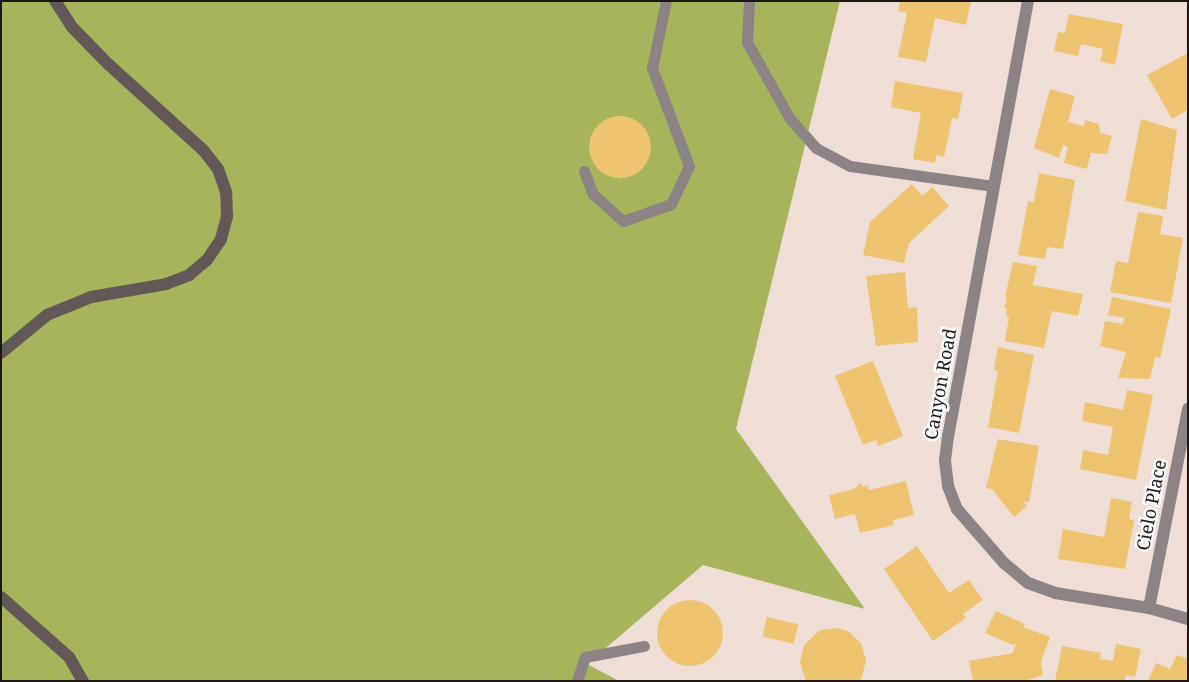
<!DOCTYPE html>
<style>
body{margin:0}
#map{position:relative;width:1189px;height:682px;overflow:hidden;background:#efded5;font-family:"Noto Serif",serif}
div>[style]{position:absolute}
.forest>*{inset:0;background:#a8b45c}
.building>*{inset:0;background:#eec470;transform-origin:0 0}
.round{border-radius:50%}
.lane>*{height:11px;margin:-5.5px;padding:0 5.5px;transform-origin:5.5px;border-radius:5.5px;background:#8c8484}
.street>*{height:12px;margin:-6px;padding:0 6px;transform-origin:6px;border-radius:6px;background:#8c8484}
.secondary>*{height:12px;margin:-6px;padding:0 6px;transform-origin:6px;border-radius:6px;background:#635858}
span{translate:-50% -50%;white-space:nowrap;text-align:center;line-height:1.15;-webkit-text-stroke:5px #fff;paint-order:stroke}
.street-label{font-size:18px;color:#1d1714}
.frame{position:absolute;inset:0;border:2px solid #1d1714;pointer-events:none}
</style>
<div id="map">
<div class="forest">
<div style="clip-path:polygon(1px 1px,840px 1px,736px 429px,865px 609px,703px 565px,587px 664px,619px 681px,1px 681px)"></div>
</div>
<div class="building">
<div style="clip-path:polygon(900px 1px,971px 1px,966px 25px,935px 18px,926px 62px,898px 57px,907px 13px,898px 11px)"></div>
<div style="clip-path:polygon(1069px 14px,1123px 24px,1115px 65px,1100px 61px,1103px 49px,1081px 44px,1078px 56px,1054px 51px,1058px 32px,1065px 33px)"></div>
<div style="clip-path:polygon(1188px 53px,1188px 110px,1172px 119px,1147px 75px)"></div>
<div style="clip-path:polygon(895px 81px,963px 93px,958px 119px,952px 118px,944px 157px,936px 155px,935px 163px,913px 159px,921px 113px,891px 107px)"></div>
<div style="clip-path:polygon(1050px 89px,1075px 96px,1068px 122px,1084px 126px,1085px 120px,1099px 124px,1100px 133px,1112px 136px,1107px 154px,1091px 153px,1087px 169px,1064px 163px,1068px 147px,1063px 145px,1059px 158px,1034px 148px)"></div>
<div class="round" style="left:589px;top:116px;width:62px;height:62px"></div>
<div style="clip-path:polygon(1141px 119px,1177px 130px,1166px 210px,1125px 201px)"></div>
<div style="clip-path:polygon(1039px 173px,1075px 180px,1063px 249px,1047px 247px,1045px 259px,1018px 255px,1028px 201px,1034px 202px)"></div>
<div style="clip-path:polygon(912px 184px,922px 196px,932px 187px,949px 206px,909px 243px,904px 263px,863px 255px,870px 222px)"></div>
<div style="clip-path:polygon(1138px 212px,1163px 216px,1160px 234px,1183px 238px,1171px 303px,1110px 292px,1116px 261px,1128px 263px)"></div>
<div style="clip-path:polygon(1013px 262px,1037px 266px,1033px 285px,1083px 294px,1078px 316px,1052px 311px,1044px 348px,1005px 341px,1009px 317px,1006px 316px,1007px 309px,1004px 308px,1007px 297px,1005px 297px)"></div>
<div style="clip-path:polygon(905px 272px,908px 308px,917px 307px,918px 342px,876px 346px,866px 276px)"></div>
<div style="clip-path:polygon(1112px 297px,1171px 309px,1160px 358px,1155px 357px,1150px 379px,1118px 378px,1126px 352px,1100px 346px,1105px 321px,1123px 324px,1124px 318px,1108px 315px)"></div>
<div style="clip-path:polygon(998px 347px,1034px 355px,1019px 433px,988px 427px,998px 371px,994px 370px)"></div>
<div style="clip-path:polygon(873px 361px,903px 436px,878px 446px,876px 440px,863px 445px,835px 376px)"></div>
<div style="clip-path:polygon(1127px 390px,1153px 395px,1136px 480px,1080px 469px,1083px 450px,1108px 455px,1113px 427px,1082px 421px,1085px 402px,1123px 410px)"></div>
<div style="clip-path:polygon(998px 439px,1039px 446px,1029px 502px,1023px 501px,1027px 506px,1014px 517px,992px 489px,986px 488px)"></div>
<div style="clip-path:polygon(906px 481px,914px 515px,893px 520px,894px 525px,860px 533px,855px 514px,835px 519px,829px 495px,854px 489px,861px 482px,862px 487px,868px 485px,869px 490px)"></div>
<div style="clip-path:polygon(1111px 498px,1132px 502px,1129px 519px,1134px 520px,1125px 569px,1058px 559px,1063px 529px,1104px 537px)"></div>
<div style="clip-path:polygon(917px 546px,949px 593px,969px 580px,983px 600px,963px 614px,966px 618px,933px 641px,884px 569px)"></div>
<div class="round" style="left:657px;top:600px;width:66px;height:66px"></div>
<div style="clip-path:polygon(996px 611px,1025px 624px,1023px 627px,1050px 637px,1041px 662px,1043px 675px,1024px 681px,973px 681px,969px 661px,1013px 653px,1016px 644px,1013px 645px,985px 633px)"></div>
<div style="left:767px;top:617px;width:32px;height:20px;rotate:13deg"></div>
<div style="clip-path:polygon(838px 628px,848px 631px,861px 643px,866px 660px,862px 677px,859px 681px,806px 681px,800px 662px,804px 645px,820px 630px)"></div>
<div style="clip-path:polygon(1116px 644px,1141px 649px,1135px 677px,1126px 675px,1125px 681px,1055px 681px,1062px 646px,1101px 653px,1100px 659px,1113px 661px)"></div>
<div style="clip-path:polygon(1177px 655px,1188px 659px,1188px 681px,1148px 681px,1156px 663px,1170px 669px)"></div>
</div>
<div class="lane">
<div style="left:749px;top:1px;width:41px;rotate:92.8deg"></div>
<div style="left:747px;top:42px;width:88px;rotate:60.8deg"></div>
<div style="left:790px;top:119px;width:39px;rotate:48deg"></div>
<div style="left:816px;top:148px;width:38px;rotate:28deg"></div>
<div style="left:850px;top:166px;width:145px;rotate:7.9deg"></div>
<div style="left:584px;top:171px;width:25px;rotate:69deg"></div>
<div style="left:593px;top:194px;width:40px;rotate:42deg"></div>
<div style="left:623px;top:221px;width:51px;rotate:-19.5deg"></div>
<div style="left:671px;top:204px;width:42px;rotate:-64.7deg"></div>
<div style="left:689px;top:166px;width:105px;rotate:-110.7deg"></div>
<div style="left:652px;top:68px;width:68px;rotate:-78.2deg"></div>
<div style="left:577px;top:681px;width:25px;rotate:-72deg"></div>
<div style="left:585px;top:657px;width:60px;rotate:-10.6deg"></div>
</div>
<div class="street">
<div style="left:1028px;top:1px;width:442px;rotate:100.4deg"></div>
<div style="left:948px;top:436px;width:25px;rotate:97deg"></div>
<div style="left:945px;top:461px;width:25px;rotate:83deg"></div>
<div style="left:948px;top:486px;width:25px;rotate:69deg"></div>
<div style="left:957px;top:509px;width:72px;rotate:49deg"></div>
<div style="left:1004px;top:563px;width:31px;rotate:40deg"></div>
<div style="left:1028px;top:583px;width:29px;rotate:20deg"></div>
<div style="left:1055px;top:593px;width:95px;rotate:9.1deg"></div>
<div style="left:1149px;top:608px;width:41px;rotate:15.8deg"></div>
<div style="left:1149px;top:608px;width:203px;rotate:-78.9deg"></div>
</div>
<div class="secondary">
<div style="left:1px;top:353px;width:60px;rotate:-39.6deg"></div>
<div style="left:47px;top:315px;width:48px;rotate:-22.2deg"></div>
<div style="left:91px;top:297px;width:76px;rotate:-9.8deg"></div>
<div style="left:166px;top:284px;width:25px;rotate:-21deg"></div>
<div style="left:189px;top:275px;width:23px;rotate:-40deg"></div>
<div style="left:207px;top:260px;width:25px;rotate:-56deg"></div>
<div style="left:221px;top:239px;width:24px;rotate:-75deg"></div>
<div style="left:227px;top:216px;width:24px;rotate:-92deg"></div>
<div style="left:226px;top:192px;width:24px;rotate:-109deg"></div>
<div style="left:218px;top:169px;width:24px;rotate:-128deg"></div>
<div style="left:203px;top:150px;width:128px;rotate:-137.8deg"></div>
<div style="left:108px;top:64px;width:52px;rotate:-134.2deg"></div>
<div style="left:72px;top:27px;width:31px;rotate:-123deg"></div>
<div style="left:1px;top:597px;width:91px;rotate:41.4deg"></div>
<div style="left:69px;top:657px;width:28px;rotate:60deg"></div>
</div>
<div class="street-label">
<span style="left:940px;top:384px;rotate:-80deg">Canyon Road</span>
<span style="left:1151px;top:505px;rotate:-79deg">Cielo Place</span>
</div>
<div class="frame"></div>
</div>
